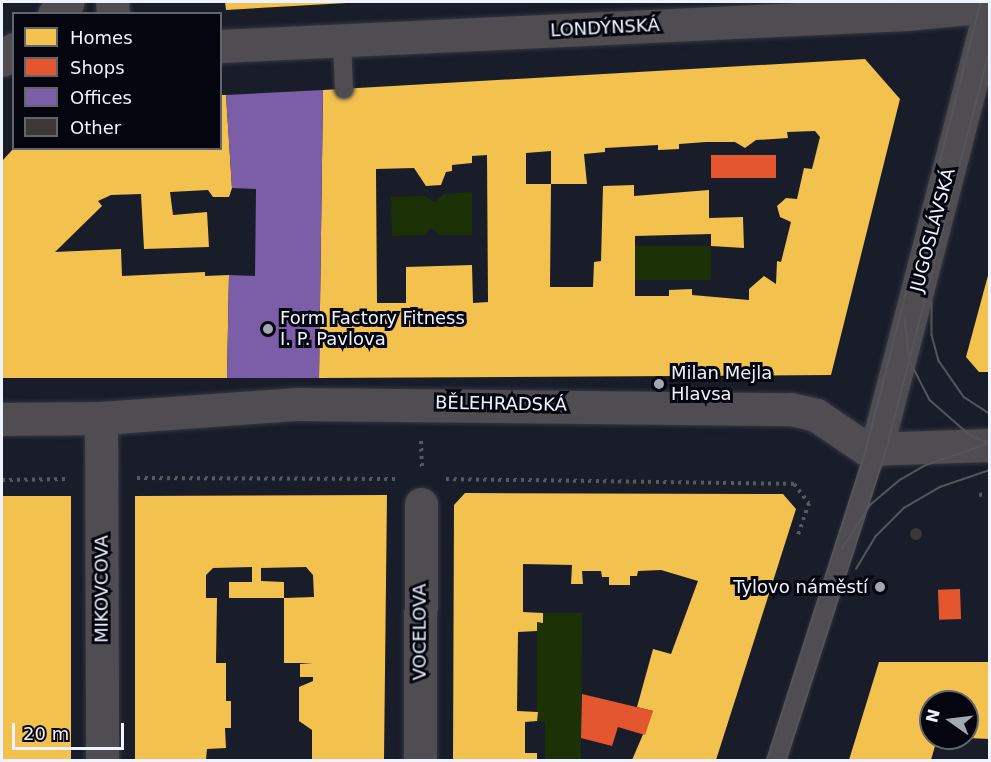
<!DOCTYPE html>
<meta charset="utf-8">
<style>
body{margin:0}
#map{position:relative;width:991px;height:762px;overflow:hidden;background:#191c29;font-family:"DejaVu Sans",sans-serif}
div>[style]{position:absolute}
.green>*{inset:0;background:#1c3206;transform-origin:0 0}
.homes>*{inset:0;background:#f2c14e;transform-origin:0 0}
.shops>*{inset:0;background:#e4572e;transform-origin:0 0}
.offices>*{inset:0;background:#7b5ea7}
.building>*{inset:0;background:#3b3835}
.round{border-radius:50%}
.path>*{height:4px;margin-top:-2px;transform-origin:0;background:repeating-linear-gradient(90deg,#59585e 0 3px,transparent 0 7.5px)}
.roads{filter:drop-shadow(0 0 2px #343741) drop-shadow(0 0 2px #343741)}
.service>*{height:18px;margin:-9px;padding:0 9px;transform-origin:9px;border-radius:9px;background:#4f4d52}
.minor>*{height:33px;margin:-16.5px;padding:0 16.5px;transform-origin:16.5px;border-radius:16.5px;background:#4f4d52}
.tertiary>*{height:33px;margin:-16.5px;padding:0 16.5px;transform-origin:16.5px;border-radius:16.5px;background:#4f4d52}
.tram>*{height:1.5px;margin:-0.75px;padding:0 0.75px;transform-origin:0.75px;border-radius:0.75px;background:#54545b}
.dots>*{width:16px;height:16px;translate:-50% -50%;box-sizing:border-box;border:3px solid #04050f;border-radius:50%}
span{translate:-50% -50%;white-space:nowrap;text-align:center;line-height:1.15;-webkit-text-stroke:6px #04050f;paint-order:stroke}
.street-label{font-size:18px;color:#eff3fd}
.poi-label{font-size:18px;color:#eff3fd}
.left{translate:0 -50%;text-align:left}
.right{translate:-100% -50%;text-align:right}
.frame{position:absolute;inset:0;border:3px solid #eff3fd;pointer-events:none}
.legend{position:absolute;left:12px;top:12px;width:210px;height:138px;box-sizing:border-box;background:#04050f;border:2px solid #62646e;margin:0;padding:8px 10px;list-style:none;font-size:18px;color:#eff3fd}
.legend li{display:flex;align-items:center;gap:12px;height:30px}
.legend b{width:30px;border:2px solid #62646e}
.north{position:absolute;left:919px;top:690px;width:60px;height:60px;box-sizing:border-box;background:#04050f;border:2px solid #62646e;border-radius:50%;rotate:284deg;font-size:16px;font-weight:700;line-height:24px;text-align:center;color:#eff3fd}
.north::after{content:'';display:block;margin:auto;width:21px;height:27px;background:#a4a8b3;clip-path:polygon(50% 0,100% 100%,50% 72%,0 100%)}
.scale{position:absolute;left:12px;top:723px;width:112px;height:27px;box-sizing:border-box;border:3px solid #eff3fd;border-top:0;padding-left:8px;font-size:18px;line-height:21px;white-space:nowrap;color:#eff3fd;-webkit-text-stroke:4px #04050f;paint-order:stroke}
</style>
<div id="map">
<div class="green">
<div style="clip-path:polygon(472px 192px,472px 235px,439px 235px,431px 228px,424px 235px,392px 236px,391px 197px,424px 196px,435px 202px,445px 194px)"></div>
<div style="left:635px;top:246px;width:76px;height:34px"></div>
<div style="clip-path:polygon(543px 613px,582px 613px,581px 760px,545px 760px,545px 722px,537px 721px,537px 622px,543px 623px)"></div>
</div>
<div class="homes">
<div style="clip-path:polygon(225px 2px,346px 2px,346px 3px,226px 10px)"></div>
<div style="clip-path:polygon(evenodd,865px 59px,900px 99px,831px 375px,319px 378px,323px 90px,865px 59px,815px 131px,820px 137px,812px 169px,804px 168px,797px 199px,786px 198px,777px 206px,780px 217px,791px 222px,781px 262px,777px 261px,776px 284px,764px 276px,749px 289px,749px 300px,692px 295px,692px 289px,669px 290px,669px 296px,635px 296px,635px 236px,711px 234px,711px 246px,744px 248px,743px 217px,709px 218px,709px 190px,634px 196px,634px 185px,603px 186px,601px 261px,594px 262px,593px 287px,550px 287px,551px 184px,587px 184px,584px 154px,605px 152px,605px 148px,658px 145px,658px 150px,679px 149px,679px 144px,706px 142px,735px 142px,745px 148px,756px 140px,788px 138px,787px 132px,815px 131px,865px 59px,551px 151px,551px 184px,526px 184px,526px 153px,551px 151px,865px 59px,487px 155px,488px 302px,473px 303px,472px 265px,406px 267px,406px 303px,377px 303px,376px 169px,414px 168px,426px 186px,441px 185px,446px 172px,452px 171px,452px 165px,472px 163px,472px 156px,487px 155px)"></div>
<div style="clip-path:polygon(220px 95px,226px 95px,232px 188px,229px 197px,213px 197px,208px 190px,170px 192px,173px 215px,207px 212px,209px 247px,144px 249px,141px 194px,111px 195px,98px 201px,102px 206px,55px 252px,121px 249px,122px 276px,205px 272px,205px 276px,229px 275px,227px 378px,2px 378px,2px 161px,14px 148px,220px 148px)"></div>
<div style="clip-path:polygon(990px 268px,990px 372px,979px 372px,966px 357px)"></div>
<div style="clip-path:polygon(465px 493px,783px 494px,796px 509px,716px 760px,632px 760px,653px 711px,637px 707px,653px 649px,671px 654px,698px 581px,661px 570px,638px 571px,637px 576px,630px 576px,630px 585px,609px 585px,609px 577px,602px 577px,601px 571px,582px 571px,583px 584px,571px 584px,572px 565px,523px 564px,523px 612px,543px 613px,543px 623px,537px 622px,537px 631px,518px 632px,517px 711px,538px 712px,537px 721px,525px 722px,525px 753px,537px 753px,537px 760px,453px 760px,454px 505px)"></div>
<div style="clip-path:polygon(387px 495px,384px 760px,312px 760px,312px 730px,299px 721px,299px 687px,313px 681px,313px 677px,300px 677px,300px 664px,313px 663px,284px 663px,284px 598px,314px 597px,313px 575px,306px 567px,261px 568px,261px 581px,284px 582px,284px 598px,229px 598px,229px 582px,252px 582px,252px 567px,213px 568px,206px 575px,206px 598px,217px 598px,216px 663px,226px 663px,226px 701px,231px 701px,231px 728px,225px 728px,226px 748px,207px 749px,206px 760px,135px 760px,135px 496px)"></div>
<div style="left:2px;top:496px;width:69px;height:264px"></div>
<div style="clip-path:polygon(879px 662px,990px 662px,990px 739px,967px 738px,967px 702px,931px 702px,931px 738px,944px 738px,935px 746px,931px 760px,849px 760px)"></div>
</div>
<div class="shops">
<div style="left:776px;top:155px;width:23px;height:65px;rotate:90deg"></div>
<div style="left:960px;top:589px;width:30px;height:22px;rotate:88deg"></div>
<div style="clip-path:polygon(582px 694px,653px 711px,645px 735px,618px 727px,612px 746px,581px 738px)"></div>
</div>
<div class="offices">
<div style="clip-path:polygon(323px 90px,319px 378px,227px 378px,229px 275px,255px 276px,256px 189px,232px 188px,226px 95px)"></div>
</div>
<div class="building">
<div class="round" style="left:910px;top:528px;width:12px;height:12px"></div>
</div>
<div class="path">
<div style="left:421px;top:441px;width:29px;rotate:88deg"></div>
<div style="left:137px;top:478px;width:260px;rotate:0.2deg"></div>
<div style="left:446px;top:479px;width:348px;rotate:0.8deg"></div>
<div style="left:794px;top:484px;width:24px;rotate:52deg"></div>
<div style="left:809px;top:503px;width:34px;rotate:109deg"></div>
<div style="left:2px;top:480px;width:65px;rotate:-0.9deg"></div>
<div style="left:979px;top:495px;width:6px;rotate:-9deg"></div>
</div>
<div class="roads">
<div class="service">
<div style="left:342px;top:40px;width:49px;rotate:87.7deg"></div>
<div style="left:777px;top:760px;width:325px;rotate:-72.3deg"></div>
</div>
<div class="minor">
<div style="left:112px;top:2px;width:12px;rotate:85deg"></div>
<div style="left:220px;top:46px;width:687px;rotate:-2.67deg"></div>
<div style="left:906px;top:14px;width:84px;rotate:-5.4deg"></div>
<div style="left:101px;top:418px;width:342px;rotate:89.8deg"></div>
<div style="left:876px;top:450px;width:455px;rotate:-75.5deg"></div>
<div style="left:420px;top:760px;width:256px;rotate:-89.8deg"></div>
</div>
<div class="tertiary">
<div style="left:54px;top:14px;width:18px;rotate:-41deg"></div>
<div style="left:2px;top:60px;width:16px;rotate:-43deg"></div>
<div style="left:2px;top:419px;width:99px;rotate:-0.6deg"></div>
<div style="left:101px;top:418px;width:197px;rotate:-4.1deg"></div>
<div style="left:298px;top:404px;width:493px;rotate:0.6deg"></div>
<div style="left:791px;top:409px;width:26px;rotate:13deg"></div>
<div style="left:816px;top:415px;width:60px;rotate:34.2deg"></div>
<div style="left:866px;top:449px;width:124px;rotate:-1.8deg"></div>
</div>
</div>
<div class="tram">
<div style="left:932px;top:302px;width:33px;rotate:90deg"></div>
<div style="left:932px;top:335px;width:27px;rotate:75deg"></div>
<div style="left:939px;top:361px;width:44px;rotate:55.2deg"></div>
<div style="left:964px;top:397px;width:31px;rotate:33deg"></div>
<div style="left:905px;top:319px;width:42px;rotate:83.2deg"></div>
<div style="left:910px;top:361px;width:44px;rotate:62.9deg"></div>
<div style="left:930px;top:400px;width:53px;rotate:41.2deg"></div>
<div style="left:970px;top:435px;width:22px;rotate:24deg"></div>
<div style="left:842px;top:549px;width:52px;rotate:-57.5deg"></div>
<div style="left:870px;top:505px;width:39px;rotate:-40deg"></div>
<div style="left:900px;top:480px;width:30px;rotate:-30deg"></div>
<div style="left:926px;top:465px;width:68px;rotate:-19deg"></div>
<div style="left:856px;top:569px;width:37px;rotate:-59deg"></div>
<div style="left:875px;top:537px;width:41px;rotate:-45deg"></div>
<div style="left:904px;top:508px;width:42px;rotate:-30.3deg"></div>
<div style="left:940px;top:487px;width:53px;rotate:-18.8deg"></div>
<div style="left:767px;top:760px;width:326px;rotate:-72.3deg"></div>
<div style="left:866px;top:449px;width:462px;rotate:-75.6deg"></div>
<div style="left:786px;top:760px;width:326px;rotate:-72.1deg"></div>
<div style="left:886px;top:450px;width:414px;rotate:-75.5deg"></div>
</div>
<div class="dots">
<div style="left:268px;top:329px;background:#a4a8b3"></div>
<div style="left:659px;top:384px;background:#a4a8b3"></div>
<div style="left:880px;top:587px;background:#a4a8b3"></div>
</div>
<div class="street-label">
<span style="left:605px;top:28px;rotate:-3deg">LONDÝNSKÁ</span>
<span style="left:933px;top:230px;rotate:-75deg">JUGOSLÁVSKÁ</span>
<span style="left:501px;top:404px;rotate:1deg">BĚLEHRADSKÁ</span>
<span style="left:102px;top:589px;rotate:-90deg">MIKOVCOVA</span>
<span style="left:420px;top:632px;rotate:-90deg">VOCELOVA</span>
</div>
<div class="poi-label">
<span class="left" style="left:280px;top:329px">Form Factory Fitness<br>I. P. Pavlova</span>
<span class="left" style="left:671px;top:384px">Milan Mejla<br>Hlavsa</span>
<span class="right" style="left:868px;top:587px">Tylovo náměstí</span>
</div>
<div class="frame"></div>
<ul class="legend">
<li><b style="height:16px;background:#f2c14e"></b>Homes</li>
<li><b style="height:16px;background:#e4572e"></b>Shops</li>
<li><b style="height:16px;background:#7b5ea7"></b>Offices</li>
<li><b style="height:16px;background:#3b3835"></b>Other</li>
</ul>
<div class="north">N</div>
<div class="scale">20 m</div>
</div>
